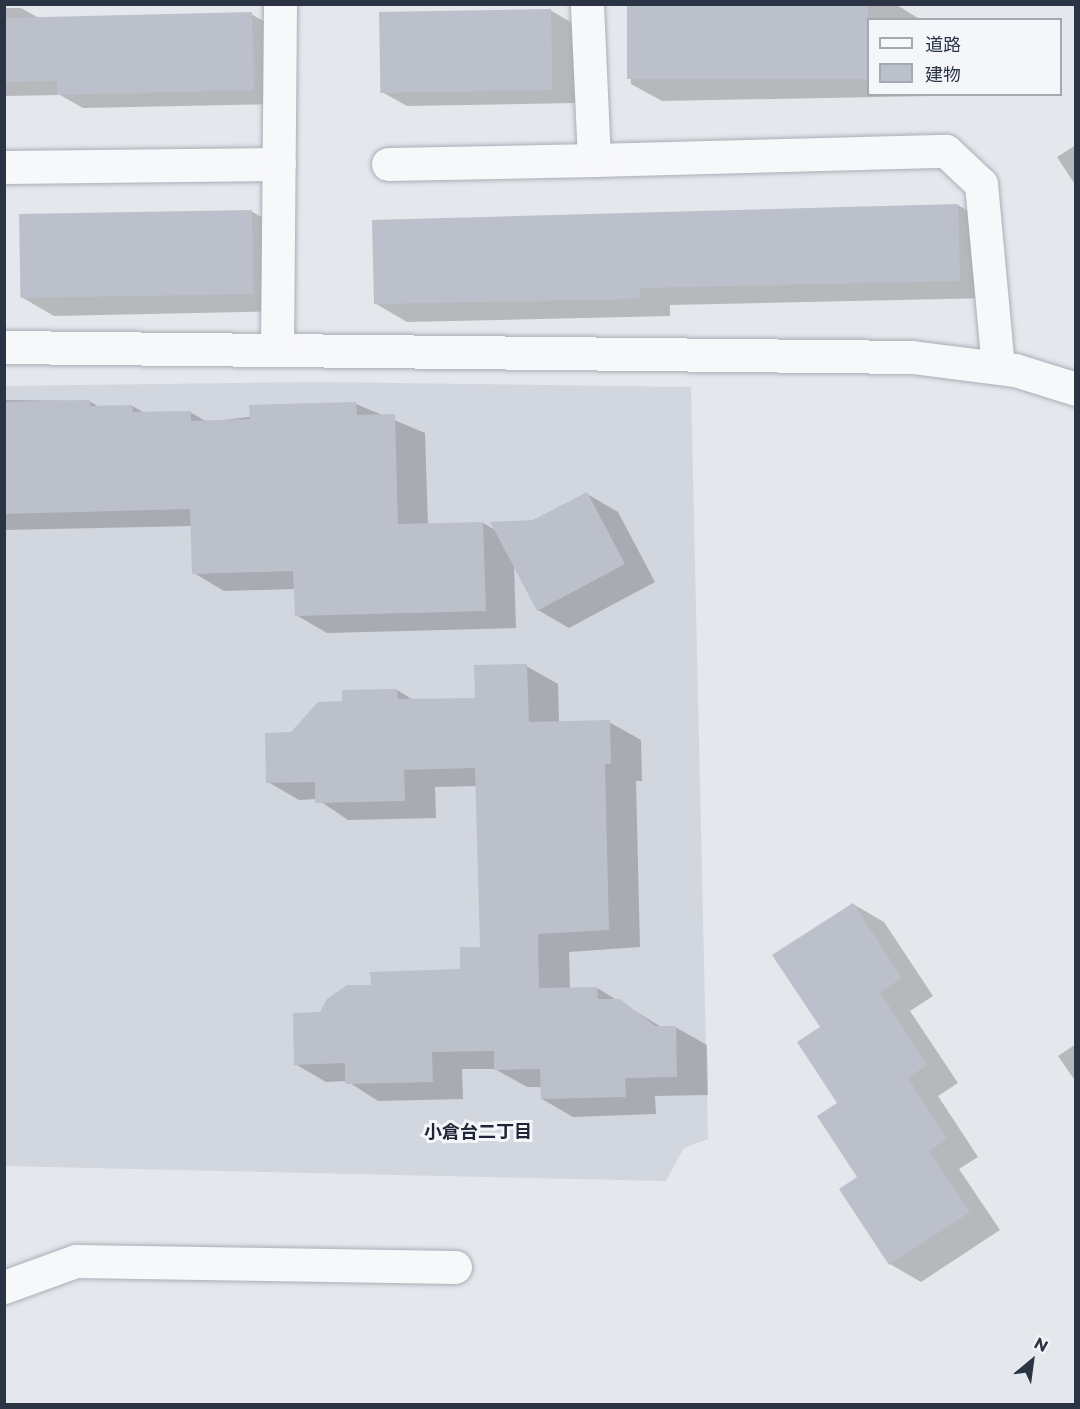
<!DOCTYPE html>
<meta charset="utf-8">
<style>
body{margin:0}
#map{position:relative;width:1080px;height:1409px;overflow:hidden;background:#e4e7ec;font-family:Montserrat,"Noto Sans JP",sans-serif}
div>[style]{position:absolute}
.built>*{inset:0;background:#d2d6de}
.shadow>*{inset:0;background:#0003}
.building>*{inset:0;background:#bbc0ca;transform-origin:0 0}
.roads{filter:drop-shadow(0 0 2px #a9aeb7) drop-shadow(0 0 2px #a9aeb7)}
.minor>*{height:33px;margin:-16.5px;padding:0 16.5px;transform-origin:16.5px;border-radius:16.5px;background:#f7f8fa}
span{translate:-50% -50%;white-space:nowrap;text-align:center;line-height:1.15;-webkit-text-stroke:6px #f4f6f9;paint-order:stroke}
.neighbourhood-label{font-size:18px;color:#1d2536;font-weight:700}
.frame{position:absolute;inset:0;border:6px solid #2b3445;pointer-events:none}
.legend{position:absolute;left:867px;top:18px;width:195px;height:78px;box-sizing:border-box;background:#f4f6f9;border:2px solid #a4a8b1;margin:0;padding:8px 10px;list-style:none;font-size:18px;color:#2b3445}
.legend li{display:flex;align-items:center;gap:12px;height:30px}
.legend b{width:30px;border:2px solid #a4a8b1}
.north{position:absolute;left:1002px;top:1331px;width:60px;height:60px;-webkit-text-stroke:4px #f4f6f9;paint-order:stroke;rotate:29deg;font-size:16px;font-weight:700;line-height:24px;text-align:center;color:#2b3445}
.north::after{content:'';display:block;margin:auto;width:21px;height:27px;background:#2b3445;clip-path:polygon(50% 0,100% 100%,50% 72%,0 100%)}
</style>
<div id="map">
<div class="built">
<div style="clip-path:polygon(316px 382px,691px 387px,708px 1139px,684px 1148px,666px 1181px,5px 1166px,5px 386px)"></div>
</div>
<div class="shadow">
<div style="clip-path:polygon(897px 5px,921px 20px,868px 20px,868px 94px,930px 96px,662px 101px,631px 84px,629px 11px)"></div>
<div style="clip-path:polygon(4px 8px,21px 8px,39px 18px,251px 14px,276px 28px,278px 104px,83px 108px,60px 95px,4px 96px)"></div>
<div style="clip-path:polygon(550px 10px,574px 24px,576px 103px,407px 106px,382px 92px)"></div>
<div style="clip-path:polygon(1076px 145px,1076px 186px,1057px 157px)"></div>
<div style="clip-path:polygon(958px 205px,989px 223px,991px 298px,670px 305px,670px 316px,407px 322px,376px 304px)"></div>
<div style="clip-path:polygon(251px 211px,282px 229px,285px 311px,54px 316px,23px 298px)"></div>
<div style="clip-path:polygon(4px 400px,89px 401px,99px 407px,132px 406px,145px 413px,190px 412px,207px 422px,356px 404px,425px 433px,428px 525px,483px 523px,497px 531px,534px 522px,587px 494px,618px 512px,655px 582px,569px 628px,538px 610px,514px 565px,516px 628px,327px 633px,296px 615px,295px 589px,224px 591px,194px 573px,192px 526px,4px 530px)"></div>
<div style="clip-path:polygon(526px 666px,558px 684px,559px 723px,609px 722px,641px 740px,642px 781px,636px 781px,640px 947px,569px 952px,570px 989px,597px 988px,663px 1028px,675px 1027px,707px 1045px,708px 1095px,655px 1096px,656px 1114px,573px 1117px,542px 1099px,542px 1087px,527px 1087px,495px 1069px,462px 1069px,463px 1099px,378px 1101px,347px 1081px,326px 1082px,295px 1064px,321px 1014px,373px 986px,462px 971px,481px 949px,477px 786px,435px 787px,436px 818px,348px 820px,317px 799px,299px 800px,268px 782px,291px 734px,344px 703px,397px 690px,415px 701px,477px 699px)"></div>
<div style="clip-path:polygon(853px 904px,884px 922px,933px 996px,910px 1011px,958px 1083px,938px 1096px,978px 1157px,959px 1169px,1000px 1230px,921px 1282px,890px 1264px,860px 1178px,822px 1028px)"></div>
<div style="clip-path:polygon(1076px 1044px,1076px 1082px,1058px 1056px)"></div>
</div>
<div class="building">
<div style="left:868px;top:4px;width:75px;height:241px;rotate:90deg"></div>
<div style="left:551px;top:9px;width:81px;height:172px;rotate:89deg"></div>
<div style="clip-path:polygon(252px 12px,254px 90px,57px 95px,57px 81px,4px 82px,4px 18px)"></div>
<div style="clip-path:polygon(958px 204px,960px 281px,640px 288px,640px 299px,374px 304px,372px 220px)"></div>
<div style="left:252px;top:210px;width:84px;height:233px;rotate:89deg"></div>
<div style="clip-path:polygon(90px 400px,90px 406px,132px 405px,133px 412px,191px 411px,191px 421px,250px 419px,249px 405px,356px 402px,357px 415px,395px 414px,398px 524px,483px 522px,486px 611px,295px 616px,293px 571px,192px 574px,190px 509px,4px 514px,4px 402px)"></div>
<div style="clip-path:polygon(587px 492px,625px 564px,537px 611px,490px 522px,533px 520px)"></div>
<div style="clip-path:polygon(527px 664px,529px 722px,610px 720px,611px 764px,605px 764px,609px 930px,538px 934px,539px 988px,597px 987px,598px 999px,620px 999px,655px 1026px,676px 1026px,677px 1077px,625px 1078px,626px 1097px,541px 1099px,540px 1069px,494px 1070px,494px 1051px,432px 1052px,433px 1082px,345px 1084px,345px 1063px,294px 1065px,293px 1013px,320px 1012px,327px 999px,347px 985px,371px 985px,370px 972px,460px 969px,460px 947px,480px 947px,475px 768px,404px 770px,405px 801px,315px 803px,315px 782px,266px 783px,265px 733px,291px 732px,318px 702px,342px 701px,342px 690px,397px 689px,398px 699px,475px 698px,474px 665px)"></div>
<div style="clip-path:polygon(853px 903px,902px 978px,880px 992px,927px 1065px,908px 1078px,947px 1139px,929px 1151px,970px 1212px,889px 1265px,839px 1189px,857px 1177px,817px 1116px,837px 1103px,797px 1042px,820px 1027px,772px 955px)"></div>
</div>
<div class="roads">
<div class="minor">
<div style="left:594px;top:160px;width:352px;rotate:-1.5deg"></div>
<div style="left:946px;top:151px;width:48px;rotate:43.3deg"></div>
<div style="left:981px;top:184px;width:184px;rotate:84.7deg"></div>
<div style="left:388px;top:164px;width:206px;rotate:-1.1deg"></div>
<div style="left:594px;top:160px;width:156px;rotate:-92.6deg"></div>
<div style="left:4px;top:167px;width:275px;rotate:-0.6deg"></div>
<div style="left:4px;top:347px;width:908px;rotate:0.63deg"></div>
<div style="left:912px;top:357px;width:104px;rotate:7.2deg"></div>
<div style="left:1015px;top:370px;width:64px;rotate:17.3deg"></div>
<div style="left:277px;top:350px;width:346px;rotate:-89.5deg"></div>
<div style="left:4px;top:1287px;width:77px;rotate:-19.9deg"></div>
<div style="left:76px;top:1261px;width:379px;rotate:0.9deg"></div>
</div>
</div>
<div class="neighbourhood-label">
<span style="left:478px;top:1132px">小倉台二丁目</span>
</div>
<div class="frame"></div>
<ul class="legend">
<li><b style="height:8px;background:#f7f8fa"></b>道路</li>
<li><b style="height:16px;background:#bbc0ca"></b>建物</li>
</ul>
<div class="north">N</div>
</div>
